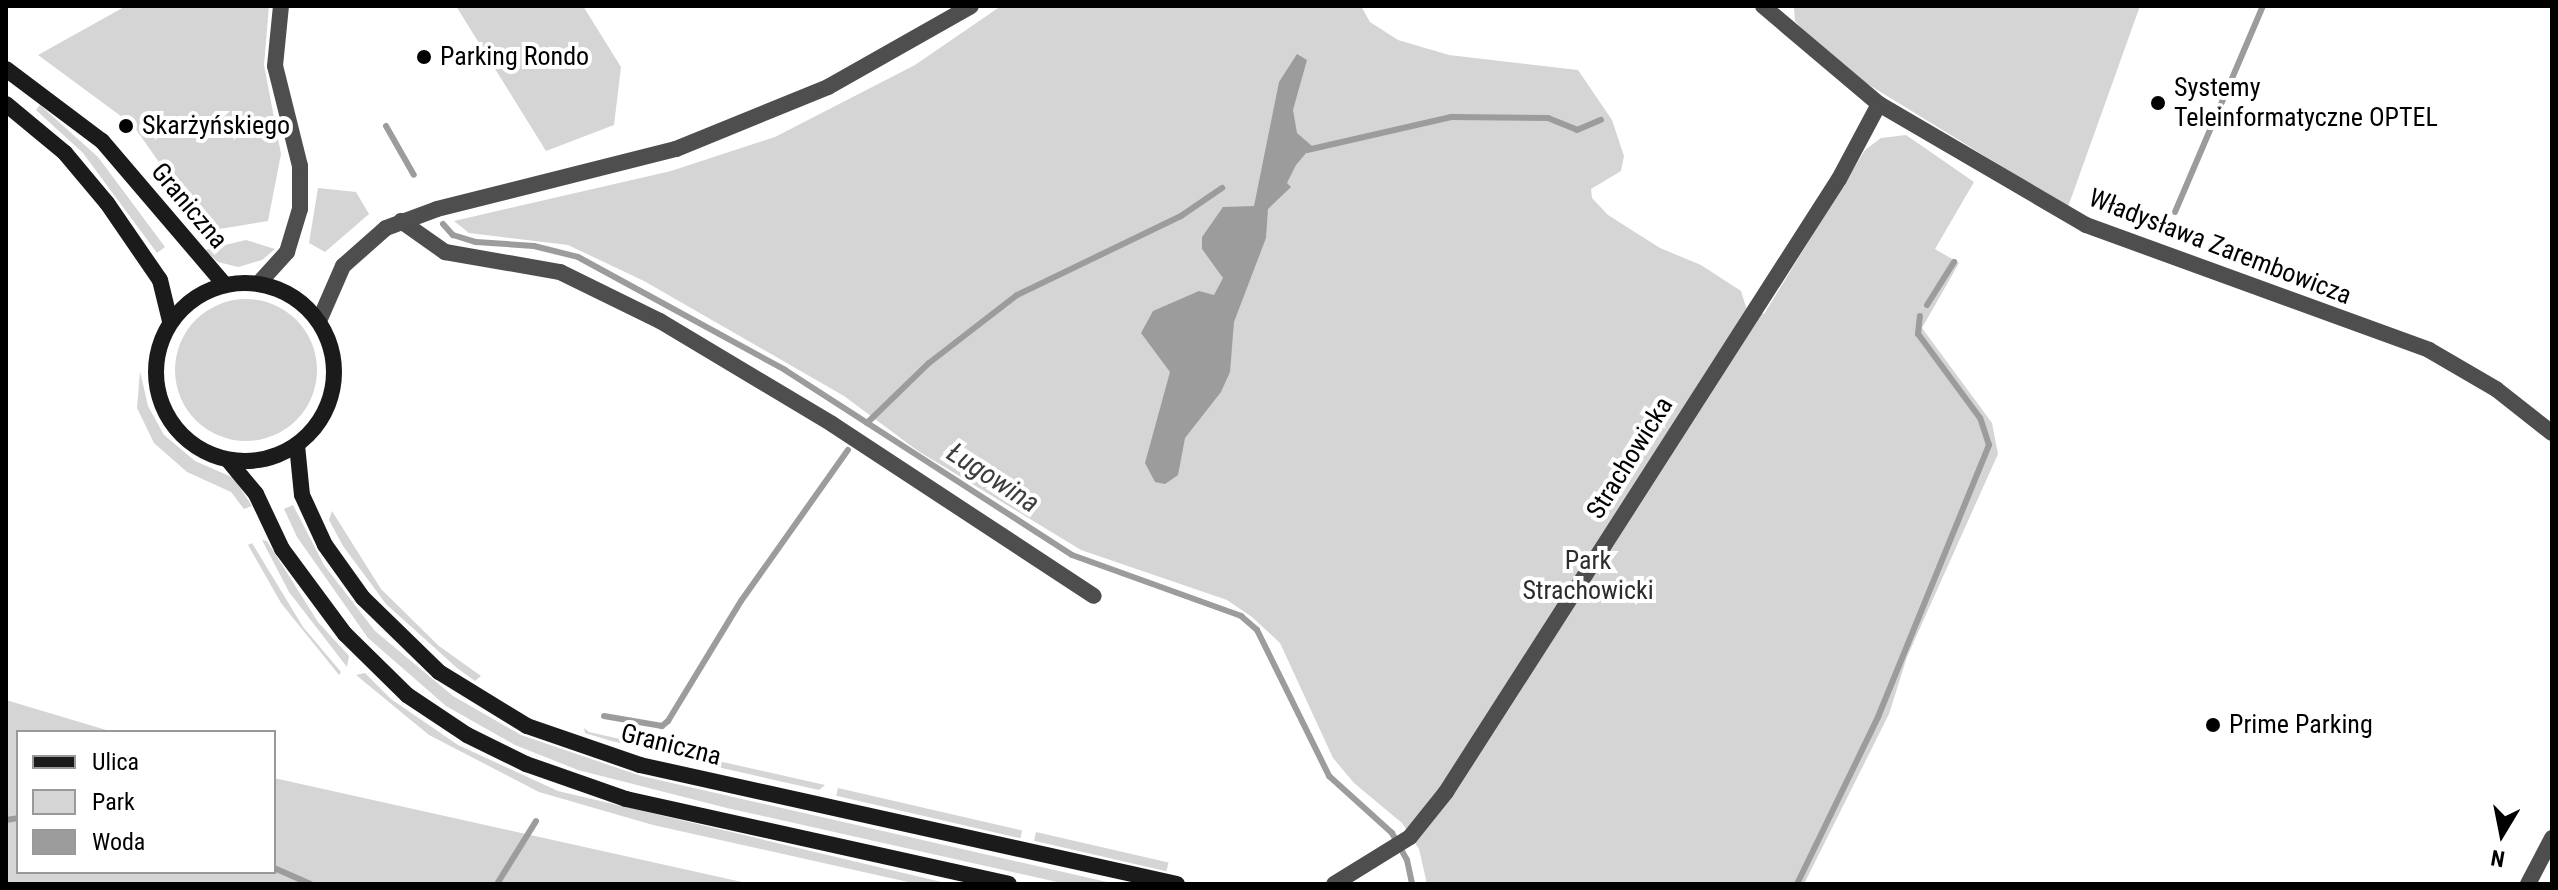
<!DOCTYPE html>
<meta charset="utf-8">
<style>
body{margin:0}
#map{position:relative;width:2558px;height:890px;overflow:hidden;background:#fff;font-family:"Roboto Condensed",sans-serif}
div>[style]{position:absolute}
.green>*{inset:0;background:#d5d5d5;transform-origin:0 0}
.round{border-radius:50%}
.water>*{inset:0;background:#9c9c9c}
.stream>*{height:6px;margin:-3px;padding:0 3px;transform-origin:3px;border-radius:3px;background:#9c9c9c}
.minor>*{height:16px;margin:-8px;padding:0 8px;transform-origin:8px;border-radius:8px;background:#4e4e4e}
.secondary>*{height:16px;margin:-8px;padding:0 8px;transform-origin:8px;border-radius:8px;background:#1b1b1b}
.secondary>.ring{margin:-8px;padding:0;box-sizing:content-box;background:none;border:16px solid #1b1b1b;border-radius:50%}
.dots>*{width:22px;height:22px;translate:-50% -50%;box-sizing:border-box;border:4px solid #fff;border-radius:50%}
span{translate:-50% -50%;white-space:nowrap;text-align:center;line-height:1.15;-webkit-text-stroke:8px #fff;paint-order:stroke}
.poi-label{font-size:26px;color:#000}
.left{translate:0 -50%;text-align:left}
.street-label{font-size:26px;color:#000}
.park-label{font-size:26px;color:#2c2c2c}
.water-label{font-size:28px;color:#3d3d3d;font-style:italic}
.frame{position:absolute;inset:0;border:8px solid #000;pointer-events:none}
.legend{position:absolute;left:16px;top:730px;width:260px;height:144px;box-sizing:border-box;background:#fff;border:2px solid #999;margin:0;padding:10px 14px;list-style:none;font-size:24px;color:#000}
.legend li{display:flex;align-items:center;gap:16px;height:40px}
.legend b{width:40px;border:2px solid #999}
.north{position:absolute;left:2462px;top:794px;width:80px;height:80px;-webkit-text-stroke:6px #fff;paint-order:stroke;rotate:190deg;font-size:22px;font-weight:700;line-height:32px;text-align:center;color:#000}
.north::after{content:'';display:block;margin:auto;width:28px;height:36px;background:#000;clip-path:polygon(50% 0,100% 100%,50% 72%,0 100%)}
</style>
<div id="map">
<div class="green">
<div style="clip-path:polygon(126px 6px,269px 6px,264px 65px,281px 154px,268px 221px,207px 231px,133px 125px,38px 55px)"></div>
<div style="clip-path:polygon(456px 6px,583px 6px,621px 67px,614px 125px,546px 151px)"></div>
<div style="clip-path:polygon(1001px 6px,1361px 6px,1370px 22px,1398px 40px,1449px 55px,1578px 70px,1612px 120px,1624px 156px,1621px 171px,1591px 189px,1592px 198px,1608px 215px,1660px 248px,1701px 265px,1741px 291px,1747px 310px,1764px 314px,1865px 150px,1881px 138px,1906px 135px,1974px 182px,1935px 249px,1959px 263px,1922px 328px,1992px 423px,1998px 454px,1907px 657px,1889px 714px,1804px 884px,1427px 884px,1419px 849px,1402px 823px,1354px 783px,1333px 758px,1280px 643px,1252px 617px,1227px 600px,1081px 550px,918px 451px,844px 396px,644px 281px,568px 245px,469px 233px,454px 221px,671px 171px,775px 137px,915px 65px)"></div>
<div style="clip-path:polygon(2140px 6px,2068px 207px,1866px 83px,1804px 31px,1795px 21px,1794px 8px)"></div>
<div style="clip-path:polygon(40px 105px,98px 157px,165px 247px,157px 253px,83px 153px,36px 110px)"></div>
<div style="clip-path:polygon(318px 188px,356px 192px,369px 214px,325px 252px,309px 243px)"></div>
<div style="clip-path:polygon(246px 240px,275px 249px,262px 260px,238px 267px,218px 262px,204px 250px)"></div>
<div class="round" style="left:175px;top:299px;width:142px;height:142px"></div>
<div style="clip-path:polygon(140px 371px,148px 406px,164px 435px,195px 461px,234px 478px,252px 506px,244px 509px,231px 492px,187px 472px,154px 443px,137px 408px)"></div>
<div style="clip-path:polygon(293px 505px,324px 565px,375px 631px,453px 696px,521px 735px,641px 776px,1116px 884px,1066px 884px,727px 808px,578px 770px,515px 745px,446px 706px,368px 638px,297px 537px,284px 509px)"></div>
<div style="clip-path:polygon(332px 511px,381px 589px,439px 646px,481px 676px,475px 681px,457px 668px,386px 604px,343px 546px,329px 520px)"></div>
<div style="clip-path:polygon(262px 540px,267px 541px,318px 622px,349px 656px,347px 667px,289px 592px)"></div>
<div style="clip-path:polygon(252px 543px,303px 627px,341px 672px,339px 675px,281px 603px,248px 545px)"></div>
<div style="clip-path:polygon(365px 673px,391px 699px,458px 745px,558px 791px,950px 884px,917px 884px,653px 825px,539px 792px,429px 735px,356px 675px)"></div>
<div style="clip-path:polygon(6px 700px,113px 732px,18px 732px,18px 872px,274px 872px,274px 778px,751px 884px,6px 884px)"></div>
<div style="clip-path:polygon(584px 728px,589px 732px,825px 785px,819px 790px,695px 762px,608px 740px,585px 733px)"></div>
<div style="left:838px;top:788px;width:189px;height:8px;rotate:13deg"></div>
<div style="left:1036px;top:832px;width:136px;height:9px;rotate:13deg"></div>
</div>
<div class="water">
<div style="clip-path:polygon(1297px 54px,1307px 60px,1293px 110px,1297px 133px,1312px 146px,1296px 165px,1287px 183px,1291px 187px,1268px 209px,1266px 238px,1234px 322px,1230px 372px,1221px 392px,1185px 438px,1178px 475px,1165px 484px,1155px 482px,1145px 463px,1170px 372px,1141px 333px,1153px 311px,1199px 291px,1214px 295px,1223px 278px,1202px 249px,1202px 237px,1223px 207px,1254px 206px,1279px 82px)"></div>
</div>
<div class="stream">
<div style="left:386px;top:126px;width:56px;rotate:60.3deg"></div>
<div style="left:1307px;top:150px;width:148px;rotate:-12.9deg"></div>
<div style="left:1451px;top:117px;width:97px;rotate:0.6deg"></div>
<div style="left:1548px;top:118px;width:31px;rotate:22deg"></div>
<div style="left:1577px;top:130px;width:26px;rotate:-23deg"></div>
<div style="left:2175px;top:212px;width:224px;rotate:-66.9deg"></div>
<div style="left:443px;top:224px;width:15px;rotate:48deg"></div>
<div style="left:453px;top:235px;width:24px;rotate:17deg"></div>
<div style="left:476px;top:242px;width:58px;rotate:3.9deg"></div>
<div style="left:534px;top:246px;width:45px;rotate:14deg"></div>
<div style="left:578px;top:257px;width:236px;rotate:28.6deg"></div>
<div style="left:785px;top:370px;width:341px;rotate:32.8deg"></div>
<div style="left:1072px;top:555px;width:180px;rotate:19.8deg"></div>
<div style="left:1241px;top:616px;width:21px;rotate:41deg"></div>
<div style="left:1257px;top:630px;width:163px;rotate:63.7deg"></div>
<div style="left:1329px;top:776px;width:85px;rotate:42.1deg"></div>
<div style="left:1392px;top:833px;width:31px;rotate:61deg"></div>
<div style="left:1407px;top:860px;width:25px;rotate:78deg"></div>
<div style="left:1927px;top:305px;width:51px;rotate:-57.9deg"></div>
<div style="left:867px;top:423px;width:86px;rotate:-44.1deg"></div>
<div style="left:929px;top:363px;width:111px;rotate:-37.7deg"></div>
<div style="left:1017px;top:295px;width:182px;rotate:-25.7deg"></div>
<div style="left:1181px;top:216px;width:50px;rotate:-34.3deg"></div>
<div style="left:604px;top:716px;width:59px;rotate:9.8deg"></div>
<div style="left:662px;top:726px;width:8px;rotate:-40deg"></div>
<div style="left:668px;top:721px;width:140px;rotate:-58.7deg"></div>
<div style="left:741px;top:601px;width:185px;rotate:-54.7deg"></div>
<div style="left:6px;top:820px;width:12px;rotate:-9deg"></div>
<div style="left:274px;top:868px;width:40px;rotate:23.4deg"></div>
<div style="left:497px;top:884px;width:74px;rotate:-58.2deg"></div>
<div style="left:1797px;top:884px;width:186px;rotate:-64.1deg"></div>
<div style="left:1878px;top:717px;width:294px;rotate:-67.8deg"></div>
<div style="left:1989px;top:445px;width:28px;rotate:-108deg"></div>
<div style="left:1980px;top:418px;width:104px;rotate:-126.4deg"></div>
<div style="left:1918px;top:334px;width:18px;rotate:-84deg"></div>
</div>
<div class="minor">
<div style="left:1763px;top:6px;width:152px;rotate:40.2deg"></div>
<div style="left:1879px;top:104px;width:240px;rotate:30.3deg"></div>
<div style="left:2086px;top:225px;width:365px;rotate:20deg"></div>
<div style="left:2429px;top:350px;width:78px;rotate:30.2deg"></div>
<div style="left:2496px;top:389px;width:71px;rotate:38.2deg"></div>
<div style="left:401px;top:221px;width:54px;rotate:35.2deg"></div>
<div style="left:445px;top:252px;width:117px;rotate:9.9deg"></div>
<div style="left:560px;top:272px;width:111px;rotate:26.1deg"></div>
<div style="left:660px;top:321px;width:200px;rotate:30.9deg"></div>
<div style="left:832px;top:424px;width:313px;rotate:33.3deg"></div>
<div style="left:259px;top:283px;width:42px;rotate:-47.9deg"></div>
<div style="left:287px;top:252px;width:45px;rotate:-73.2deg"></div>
<div style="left:300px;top:209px;width:43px;rotate:-90deg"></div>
<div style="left:300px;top:166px;width:103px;rotate:-104deg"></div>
<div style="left:275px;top:66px;width:60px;rotate:-84.3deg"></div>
<div style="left:319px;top:321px;width:60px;rotate:-66.4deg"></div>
<div style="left:343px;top:266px;width:57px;rotate:-41.5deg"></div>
<div style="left:386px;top:228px;width:54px;rotate:-20.4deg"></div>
<div style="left:437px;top:209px;width:246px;rotate:-14.1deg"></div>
<div style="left:676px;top:149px;width:164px;rotate:-22.2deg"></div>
<div style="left:828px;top:87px;width:164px;rotate:-29.5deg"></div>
<div style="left:1334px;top:884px;width:89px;rotate:-31.7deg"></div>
<div style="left:1410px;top:837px;width:58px;rotate:-51.3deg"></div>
<div style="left:1446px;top:792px;width:728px;rotate:-57.34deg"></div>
<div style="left:1839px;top:179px;width:85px;rotate:-61.9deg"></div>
<div style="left:2528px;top:884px;width:52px;rotate:-62.4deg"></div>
</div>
<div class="secondary">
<div style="left:6px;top:69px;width:120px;rotate:36.9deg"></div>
<div style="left:102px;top:141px;width:188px;rotate:49.5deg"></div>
<div style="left:6px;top:104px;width:77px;rotate:39.7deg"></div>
<div style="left:65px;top:153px;width:65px;rotate:50deg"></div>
<div style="left:107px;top:203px;width:93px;rotate:55.5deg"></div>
<div style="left:160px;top:280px;width:42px;rotate:76.3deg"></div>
<div class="ring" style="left:156px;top:283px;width:162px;height:162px"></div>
<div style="left:297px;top:445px;width:50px;rotate:84.3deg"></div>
<div style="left:302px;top:495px;width:55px;rotate:65.3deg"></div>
<div style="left:325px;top:545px;width:65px;rotate:54.4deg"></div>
<div style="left:363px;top:598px;width:106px;rotate:44.2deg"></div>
<div style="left:439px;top:672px;width:103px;rotate:31.5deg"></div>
<div style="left:527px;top:726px;width:120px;rotate:19deg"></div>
<div style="left:640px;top:765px;width:550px;rotate:12.49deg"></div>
<div style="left:228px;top:460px;width:44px;rotate:50.5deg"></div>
<div style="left:256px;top:494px;width:61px;rotate:64.7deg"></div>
<div style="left:282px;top:549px;width:106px;rotate:53.5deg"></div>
<div style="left:345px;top:634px;width:87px;rotate:44.5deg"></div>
<div style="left:407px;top:695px;width:72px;rotate:33.7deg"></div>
<div style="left:467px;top:735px;width:66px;rotate:26.2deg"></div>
<div style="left:526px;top:764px;width:106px;rotate:19.3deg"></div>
<div style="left:626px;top:799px;width:392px;rotate:12.5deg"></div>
</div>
<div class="dots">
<div style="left:424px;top:57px;background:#000"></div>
<div style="left:2158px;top:103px;background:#000"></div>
<div style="left:126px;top:126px;background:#000"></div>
<div style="left:2213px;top:725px;background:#000"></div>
</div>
<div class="poi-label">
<span class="left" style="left:440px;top:57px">Parking Rondo</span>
<span class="left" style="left:2174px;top:103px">Systemy<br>Teleinformatyczne OPTEL</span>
<span class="left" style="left:142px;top:126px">Skarżyńskiego</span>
<span class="left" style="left:2229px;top:725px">Prime Parking</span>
</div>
<div class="street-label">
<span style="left:189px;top:206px;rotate:50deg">Graniczna</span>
<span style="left:2220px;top:247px;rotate:21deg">Władysława Zarembowicza</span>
<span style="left:1630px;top:458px;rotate:-58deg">Strachowicka</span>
<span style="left:671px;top:745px;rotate:14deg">Graniczna</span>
</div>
<div class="park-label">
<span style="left:1588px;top:576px">Park<br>Strachowicki</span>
</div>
<div class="water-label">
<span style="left:993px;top:478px;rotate:33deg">Ługowina</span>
</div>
<div class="frame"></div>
<ul class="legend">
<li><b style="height:10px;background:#1b1b1b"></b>Ulica</li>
<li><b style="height:22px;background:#d5d5d5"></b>Park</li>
<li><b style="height:22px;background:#9c9c9c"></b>Woda</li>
</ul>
<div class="north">N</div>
</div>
